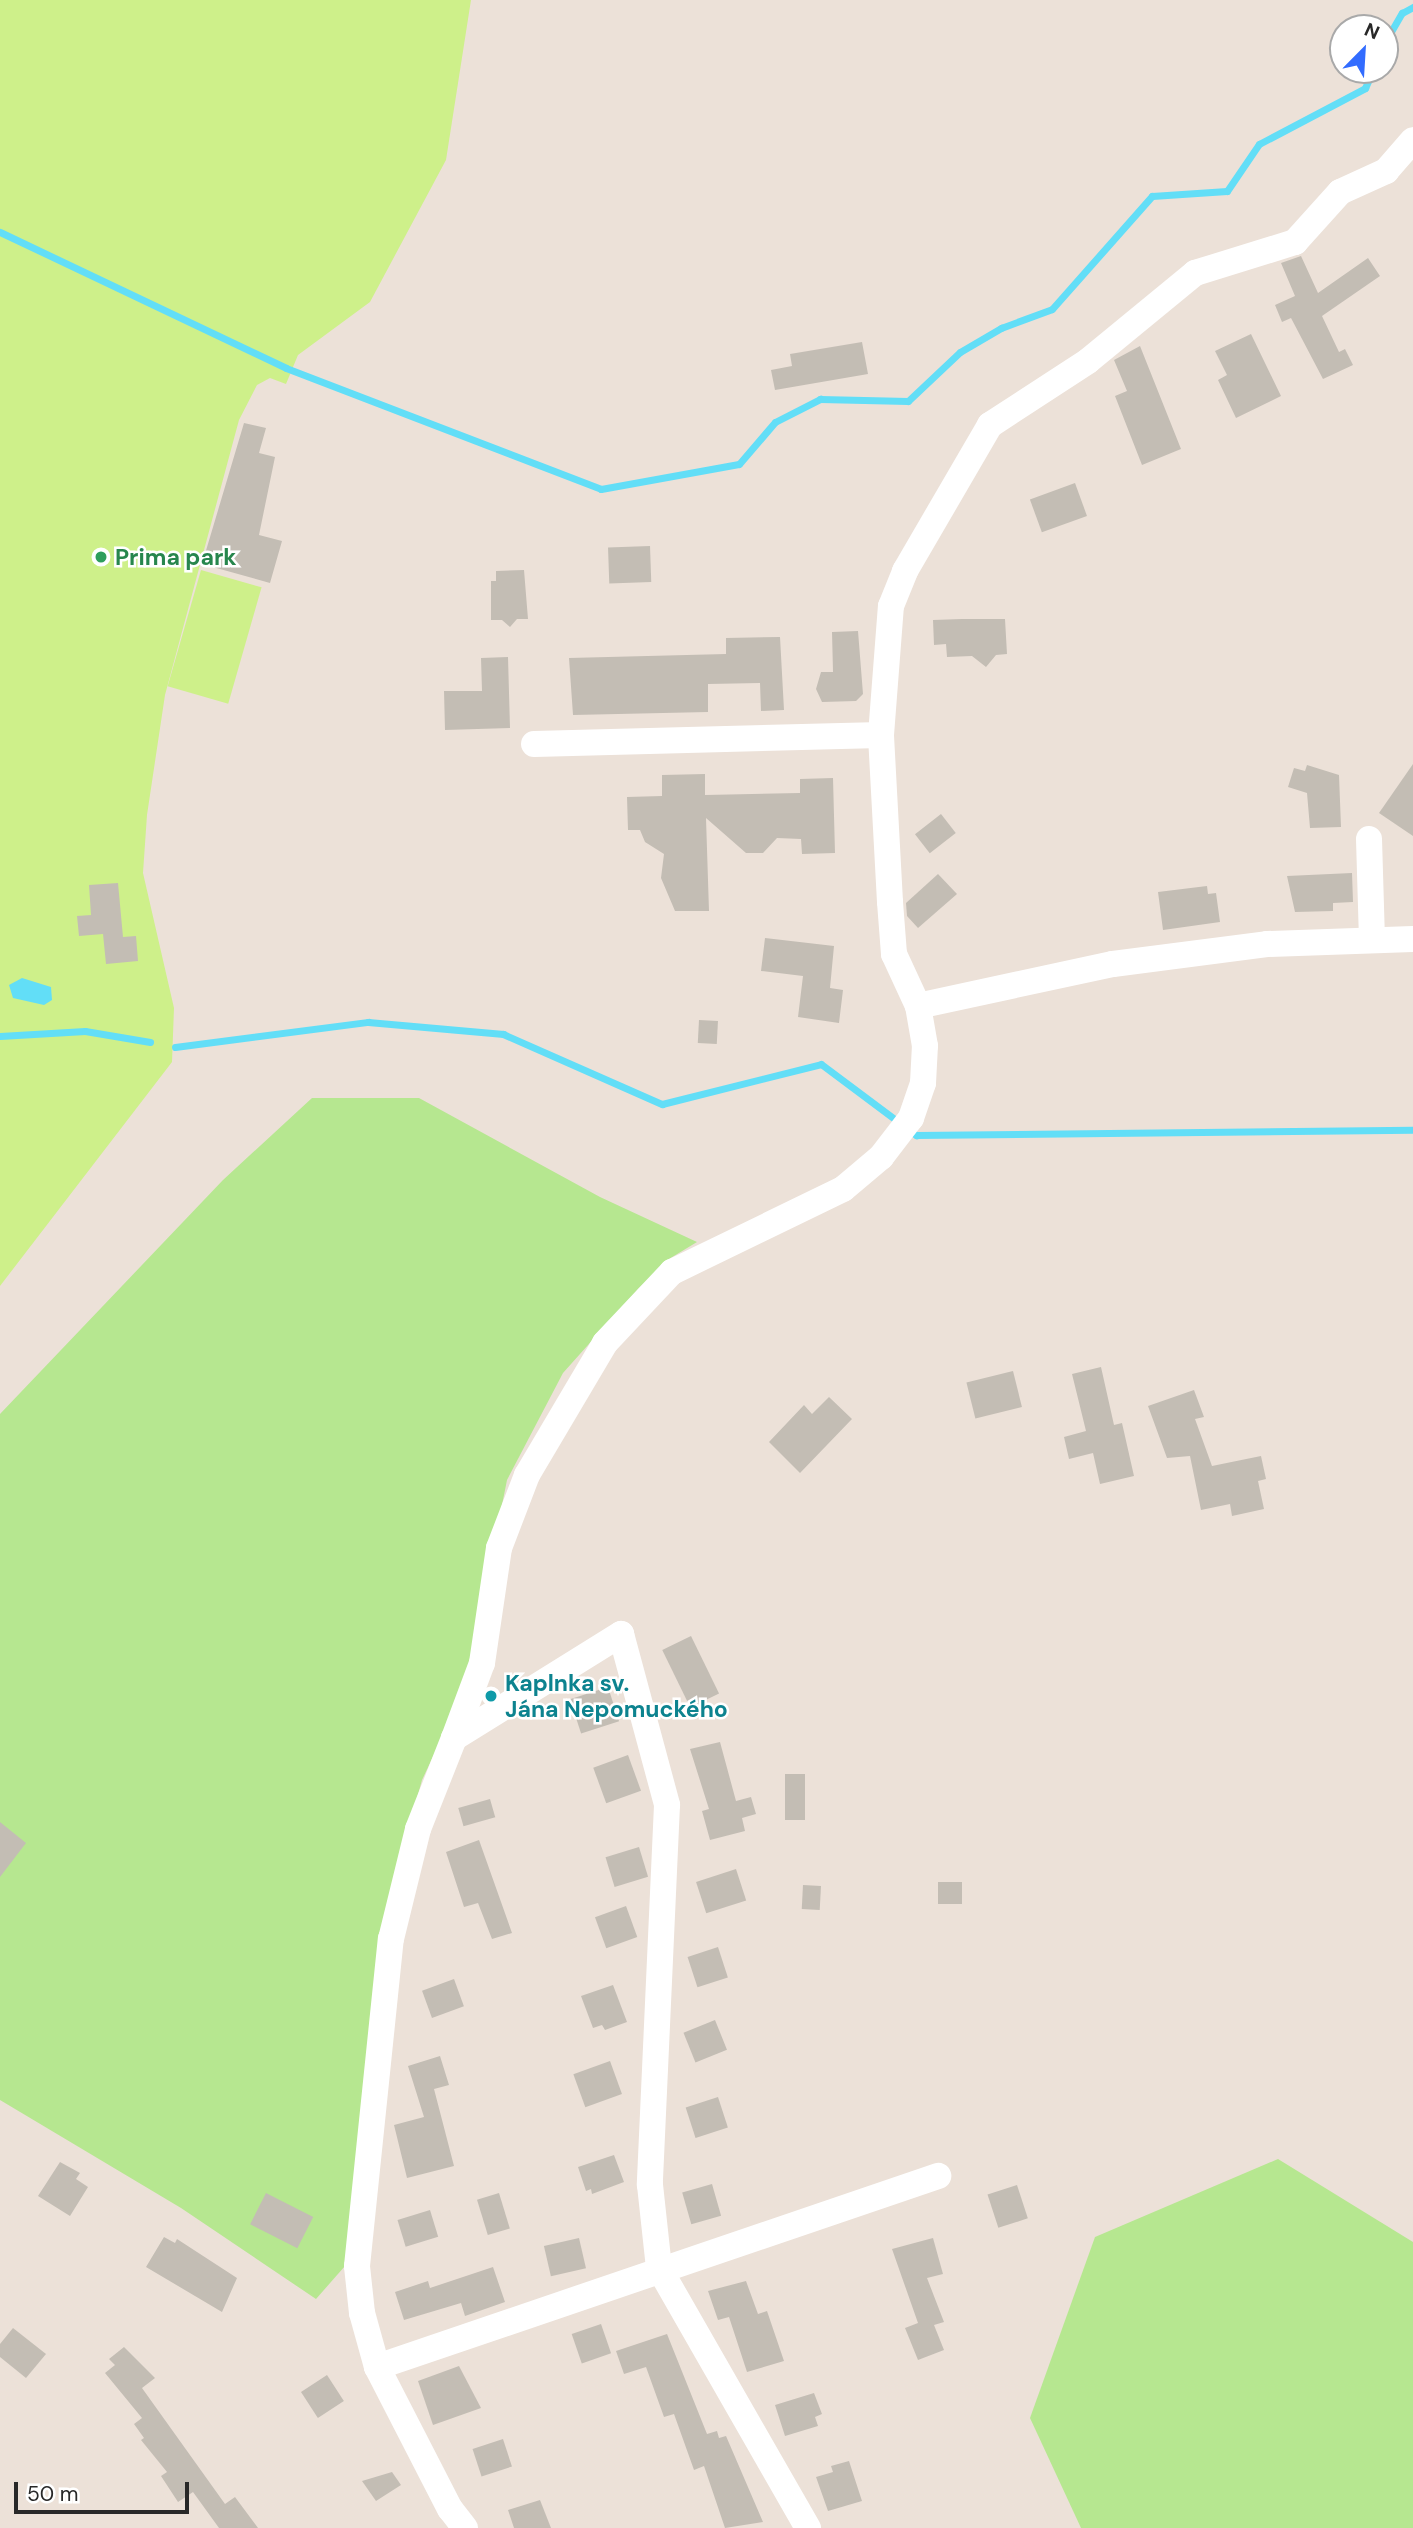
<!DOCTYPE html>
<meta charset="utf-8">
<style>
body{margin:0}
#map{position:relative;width:1413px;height:2528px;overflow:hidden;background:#ece1d8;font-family:"DM Sans",sans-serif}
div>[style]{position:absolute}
.green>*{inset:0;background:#b6e790}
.pitch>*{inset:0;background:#cef08a;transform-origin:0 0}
.water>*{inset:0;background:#62def7}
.stream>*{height:7px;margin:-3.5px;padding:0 3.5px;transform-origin:3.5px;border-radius:3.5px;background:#62def7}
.building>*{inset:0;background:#c3bdb4;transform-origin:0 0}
.street>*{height:26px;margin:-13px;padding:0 13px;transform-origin:13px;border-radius:13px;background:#fff}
.dots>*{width:19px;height:19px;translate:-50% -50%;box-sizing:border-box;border:4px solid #fff;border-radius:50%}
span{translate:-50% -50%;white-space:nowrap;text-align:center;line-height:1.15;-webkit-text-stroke:5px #fff;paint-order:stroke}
.leisure-label{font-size:23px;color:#27864d;font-weight:700}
.left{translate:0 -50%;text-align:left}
.culture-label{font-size:23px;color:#0d838f;font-weight:700}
.north{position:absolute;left:1329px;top:14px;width:70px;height:70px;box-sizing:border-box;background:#fff;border:2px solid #a9a9a9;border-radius:50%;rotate:24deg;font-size:19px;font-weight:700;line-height:28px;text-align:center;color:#282828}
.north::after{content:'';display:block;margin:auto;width:24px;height:32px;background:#326cff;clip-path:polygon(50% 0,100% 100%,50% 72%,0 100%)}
.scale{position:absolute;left:14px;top:2482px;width:175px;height:32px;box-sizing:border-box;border:4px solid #282828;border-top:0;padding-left:9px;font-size:21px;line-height:24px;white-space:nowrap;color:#282828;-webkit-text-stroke:5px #fff;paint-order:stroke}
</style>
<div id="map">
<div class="green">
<div style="clip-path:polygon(312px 1098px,419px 1098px,600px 1197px,697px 1242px,669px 1259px,638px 1289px,563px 1373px,507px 1480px,470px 1665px,455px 1710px,422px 1780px,379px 1937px,345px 2266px,316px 2299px,181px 2208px,0 2100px,0 1414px,223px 1180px)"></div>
<div style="clip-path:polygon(1278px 2159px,1413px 2242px,1413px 2528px,1081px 2528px,1030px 2418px,1095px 2237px)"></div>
</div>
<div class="pitch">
<div style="clip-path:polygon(0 0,471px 0,446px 160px,370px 302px,298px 355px,286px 384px,270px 378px,257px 385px,239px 420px,165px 695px,147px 815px,143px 873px,174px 1008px,172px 1062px,0 1286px)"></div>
<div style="left:201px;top:570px;width:63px;height:121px;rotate:16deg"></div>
</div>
<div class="water">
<div style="clip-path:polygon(22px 978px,51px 987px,52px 1000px,44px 1005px,13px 998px,9px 985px)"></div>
</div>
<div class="stream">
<div style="left:1385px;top:42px;width:34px;rotate:-60deg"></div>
<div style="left:1402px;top:13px;width:13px;rotate:-29deg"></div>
<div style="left:0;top:232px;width:317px;rotate:25.4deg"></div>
<div style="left:286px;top:368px;width:337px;rotate:21deg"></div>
<div style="left:601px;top:489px;width:140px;rotate:-10.3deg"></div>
<div style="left:739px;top:464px;width:55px;rotate:-49.4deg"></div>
<div style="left:775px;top:422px;width:51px;rotate:-27.1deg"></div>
<div style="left:820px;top:399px;width:88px;rotate:1.3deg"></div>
<div style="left:908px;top:401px;width:71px;rotate:-43.3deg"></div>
<div style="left:960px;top:352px;width:48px;rotate:-30.3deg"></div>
<div style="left:1001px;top:328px;width:54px;rotate:-20.4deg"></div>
<div style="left:1052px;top:309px;width:151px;rotate:-48.5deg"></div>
<div style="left:1152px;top:196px;width:75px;rotate:-3.8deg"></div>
<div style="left:1227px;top:191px;width:57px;rotate:-55.8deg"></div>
<div style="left:1259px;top:144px;width:120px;rotate:-27.8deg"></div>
<div style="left:1365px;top:88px;width:20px;rotate:-66deg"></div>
<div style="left:0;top:1036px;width:85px;rotate:-3.4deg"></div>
<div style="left:85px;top:1031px;width:66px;rotate:9.6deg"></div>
<div style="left:175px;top:1047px;width:195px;rotate:-7.4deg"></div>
<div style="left:368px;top:1022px;width:136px;rotate:5.1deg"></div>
<div style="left:503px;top:1034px;width:174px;rotate:23.8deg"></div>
<div style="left:662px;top:1104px;width:164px;rotate:-14.1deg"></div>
<div style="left:821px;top:1064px;width:119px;rotate:36.8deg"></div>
<div style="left:916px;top:1135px;width:497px;rotate:-0.6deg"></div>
</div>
<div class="building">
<div style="clip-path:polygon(1301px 256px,1318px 293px,1368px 258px,1380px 276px,1322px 316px,1339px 352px,1345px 349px,1353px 365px,1323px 379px,1291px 318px,1282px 322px,1275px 305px,1295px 296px,1281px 263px)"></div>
<div style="clip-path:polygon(1251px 334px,1281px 396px,1236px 418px,1218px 380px,1227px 375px,1215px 351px)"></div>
<div style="clip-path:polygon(862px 342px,868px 374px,775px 390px,771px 370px,792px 366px,790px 354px)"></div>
<div style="clip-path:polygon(1140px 346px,1181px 449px,1142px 465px,1115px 396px,1127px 391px,1114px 360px)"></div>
<div style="clip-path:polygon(244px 423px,266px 428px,259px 453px,275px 457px,259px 535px,282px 541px,270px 583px,202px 564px)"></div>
<div style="left:1075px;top:483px;width:35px;height:48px;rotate:70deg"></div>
<div style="left:650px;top:546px;width:36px;height:42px;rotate:88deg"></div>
<div style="clip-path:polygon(524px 570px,528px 619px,517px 619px,510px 627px,502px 620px,491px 620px,491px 581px,496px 581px,496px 571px)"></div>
<div style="clip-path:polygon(962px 619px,1005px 619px,1007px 654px,996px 655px,986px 667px,972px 656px,947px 657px,946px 644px,934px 645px,933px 620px)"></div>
<div style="clip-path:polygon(858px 631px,863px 694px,856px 701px,822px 702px,816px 689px,821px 672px,833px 672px,832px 632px)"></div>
<div style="clip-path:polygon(780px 637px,784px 710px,761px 711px,760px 683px,708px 684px,708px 712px,573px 715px,569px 658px,726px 654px,726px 638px)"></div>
<div style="clip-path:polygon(508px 657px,510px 728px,445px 730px,444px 691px,482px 691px,481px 658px)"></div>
<div style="clip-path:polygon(1413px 764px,1413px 836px,1379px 813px)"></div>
<div style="clip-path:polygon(1307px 765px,1339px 775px,1341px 827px,1310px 828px,1307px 793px,1288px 787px,1294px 768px,1305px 771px)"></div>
<div style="clip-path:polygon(705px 774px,705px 795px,800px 793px,800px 779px,833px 778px,835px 853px,802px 854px,801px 839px,777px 838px,763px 853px,746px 853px,706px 818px,709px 911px,675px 911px,661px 878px,664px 854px,645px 842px,640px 830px,628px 830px,627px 797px,662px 796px,662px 775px)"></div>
<div style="left:941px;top:814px;width:24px;height:33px;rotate:52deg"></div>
<div style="clip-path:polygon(1352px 873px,1353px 902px,1333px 903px,1333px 911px,1295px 912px,1287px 876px)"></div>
<div style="clip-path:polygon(938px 874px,957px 894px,918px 928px,907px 916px,906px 903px)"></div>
<div style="clip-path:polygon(118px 883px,123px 937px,136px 936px,138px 961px,106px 964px,103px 934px,79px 936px,77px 916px,91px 915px,89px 885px)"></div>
<div style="clip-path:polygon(1207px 886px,1208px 894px,1216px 893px,1220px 922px,1163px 930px,1158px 892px)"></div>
<div style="clip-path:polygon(765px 938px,834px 946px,830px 988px,843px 990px,839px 1023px,798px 1017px,803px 976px,761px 971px)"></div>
<div style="left:699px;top:1020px;width:19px;height:23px;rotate:3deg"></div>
<div style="clip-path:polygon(1101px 1367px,1114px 1425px,1122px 1423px,1134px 1476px,1100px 1484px,1093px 1453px,1069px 1459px,1064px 1437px,1086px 1431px,1072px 1374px)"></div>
<div style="left:1013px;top:1371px;width:37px;height:48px;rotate:76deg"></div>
<div style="clip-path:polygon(1194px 1390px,1204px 1417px,1195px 1419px,1212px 1466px,1261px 1456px,1266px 1479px,1258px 1481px,1264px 1509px,1232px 1516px,1230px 1504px,1201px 1510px,1190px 1456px,1167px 1458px,1148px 1406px)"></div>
<div style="clip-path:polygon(829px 1397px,852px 1419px,800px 1473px,769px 1442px,804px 1405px,812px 1414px)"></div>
<div style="left:691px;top:1636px;width:64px;height:32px;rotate:64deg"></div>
<div style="left:608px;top:1687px;width:36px;height:40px;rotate:72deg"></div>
<div style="clip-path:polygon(720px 1742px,736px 1801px,751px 1797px,756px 1814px,742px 1818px,745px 1831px,710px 1840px,702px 1811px,709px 1809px,690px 1749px)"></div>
<div style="left:628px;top:1755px;width:38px;height:37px;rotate:70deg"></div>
<div style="left:785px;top:1774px;width:20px;height:46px"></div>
<div style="left:490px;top:1799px;width:19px;height:33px;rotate:74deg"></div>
<div style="clip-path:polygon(0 1822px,26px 1843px,0 1877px)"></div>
<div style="clip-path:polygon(479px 1840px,512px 1933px,492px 1939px,478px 1903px,464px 1907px,446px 1852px)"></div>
<div style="left:639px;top:1847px;width:31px;height:35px;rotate:73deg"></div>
<div style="left:736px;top:1869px;width:33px;height:42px;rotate:72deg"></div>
<div style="left:938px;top:1882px;width:24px;height:22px"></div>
<div style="left:803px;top:1885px;width:18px;height:24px;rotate:3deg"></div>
<div style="left:626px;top:1906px;width:33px;height:33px;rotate:70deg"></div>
<div style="left:718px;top:1947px;width:32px;height:32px;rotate:72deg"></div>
<div style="left:454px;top:1979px;width:29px;height:34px;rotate:70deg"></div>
<div style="clip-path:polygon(613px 1985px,627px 2022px,605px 2030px,602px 2025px,593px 2028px,581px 1996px)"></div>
<div style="left:715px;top:2020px;width:32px;height:34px;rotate:68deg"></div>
<div style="clip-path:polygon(440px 2056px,449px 2085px,434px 2089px,454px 2166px,407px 2178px,394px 2125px,424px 2117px,408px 2066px)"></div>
<div style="left:610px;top:2061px;width:35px;height:39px;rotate:70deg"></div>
<div style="left:718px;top:2097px;width:32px;height:34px;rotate:72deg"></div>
<div style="clip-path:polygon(614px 2155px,624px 2182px,592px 2194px,591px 2189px,586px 2191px,578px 2167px)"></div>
<div style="clip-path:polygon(60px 2162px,80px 2173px,76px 2179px,88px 2187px,70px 2216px,38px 2196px)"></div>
<div style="left:712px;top:2184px;width:33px;height:31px;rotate:74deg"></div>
<div style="left:1017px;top:2185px;width:35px;height:31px;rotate:72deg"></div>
<div style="left:266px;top:2193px;width:53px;height:35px;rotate:27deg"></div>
<div style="left:499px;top:2193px;width:37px;height:23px;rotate:73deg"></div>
<div style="left:430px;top:2210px;width:28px;height:34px;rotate:73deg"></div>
<div style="clip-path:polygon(164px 2237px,175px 2243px,177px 2239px,237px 2278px,222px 2312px,146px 2267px)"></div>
<div style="left:579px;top:2238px;width:31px;height:36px;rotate:77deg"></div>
<div style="clip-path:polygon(933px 2238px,943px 2274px,927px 2278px,944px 2322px,934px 2325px,944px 2350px,918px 2360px,905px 2328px,918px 2323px,892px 2249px)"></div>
<div style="clip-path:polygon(493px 2267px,505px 2302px,465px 2316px,461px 2303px,404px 2320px,395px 2292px,428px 2281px,430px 2288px)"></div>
<div style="clip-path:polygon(746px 2281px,758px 2314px,767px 2311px,784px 2361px,747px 2372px,729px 2317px,718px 2320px,708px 2291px)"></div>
<div style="left:601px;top:2324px;width:31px;height:31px;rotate:71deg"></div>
<div style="clip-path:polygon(13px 2328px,46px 2354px,26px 2378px,0 2357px,0 2344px)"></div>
<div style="clip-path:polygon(667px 2334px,707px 2434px,717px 2431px,719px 2438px,726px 2436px,763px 2522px,725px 2528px,704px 2466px,694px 2470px,674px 2414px,664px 2417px,646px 2367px,624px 2374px,616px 2351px)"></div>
<div style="clip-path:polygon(124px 2347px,155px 2378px,142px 2388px,225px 2504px,235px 2497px,258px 2528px,219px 2528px,193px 2492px,178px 2502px,161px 2476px,167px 2472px,141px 2440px,144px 2438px,134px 2424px,142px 2418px,105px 2373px,115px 2365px,109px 2359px)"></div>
<div style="clip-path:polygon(459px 2366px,481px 2408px,433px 2425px,418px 2381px)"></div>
<div style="left:327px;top:2375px;width:31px;height:31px;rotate:57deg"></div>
<div style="clip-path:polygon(814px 2393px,822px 2414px,815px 2417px,818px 2426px,785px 2436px,775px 2405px)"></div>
<div style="left:503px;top:2439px;width:29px;height:32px;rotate:72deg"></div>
<div style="clip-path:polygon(849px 2461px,862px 2501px,828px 2511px,816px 2477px,833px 2472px,831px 2466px)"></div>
<div style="clip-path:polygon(392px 2472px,401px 2485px,376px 2501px,362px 2481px)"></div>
<div style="clip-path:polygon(540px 2500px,551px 2528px,514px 2528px,508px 2510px)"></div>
</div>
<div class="street">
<div style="left:534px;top:744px;width:347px;rotate:-1.5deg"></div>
<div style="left:1369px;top:839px;width:101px;rotate:88.3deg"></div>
<div style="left:918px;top:1006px;width:199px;rotate:-12.2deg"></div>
<div style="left:1113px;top:964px;width:155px;rotate:-7.4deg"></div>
<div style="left:1267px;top:944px;width:146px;rotate:-2deg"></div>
<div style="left:454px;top:1738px;width:80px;rotate:-69.5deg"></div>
<div style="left:482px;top:1663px;width:116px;rotate:-81.6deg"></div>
<div style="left:499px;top:1548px;width:78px;rotate:-69deg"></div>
<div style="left:527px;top:1475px;width:153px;rotate:-59.4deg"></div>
<div style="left:605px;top:1343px;width:98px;rotate:-46.7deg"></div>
<div style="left:672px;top:1272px;width:190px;rotate:-25.9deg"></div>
<div style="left:843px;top:1189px;width:50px;rotate:-40.1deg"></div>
<div style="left:881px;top:1157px;width:49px;rotate:-52.4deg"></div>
<div style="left:911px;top:1118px;width:37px;rotate:-71deg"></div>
<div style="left:923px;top:1083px;width:37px;rotate:-87deg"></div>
<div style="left:925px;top:1046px;width:41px;rotate:-99.9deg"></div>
<div style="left:918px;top:1006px;width:57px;rotate:-114.8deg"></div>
<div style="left:894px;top:954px;width:52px;rotate:-94.4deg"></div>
<div style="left:890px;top:902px;width:167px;rotate:-93.1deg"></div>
<div style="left:881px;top:735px;width:129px;rotate:-85.6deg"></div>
<div style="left:891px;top:606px;width:38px;rotate:-68deg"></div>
<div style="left:905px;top:571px;width:169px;rotate:-59.8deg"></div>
<div style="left:990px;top:425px;width:117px;rotate:-33.1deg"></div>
<div style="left:1088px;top:361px;width:139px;rotate:-39.4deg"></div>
<div style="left:1195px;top:273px;width:105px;rotate:-17.2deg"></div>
<div style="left:1295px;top:242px;width:67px;rotate:-48deg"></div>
<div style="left:1340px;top:192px;width:51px;rotate:-24.5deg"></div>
<div style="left:1386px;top:171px;width:41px;rotate:-48.9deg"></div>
<div style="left:377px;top:2367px;width:593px;rotate:-18.8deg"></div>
<div style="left:465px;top:2528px;width:24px;rotate:-128deg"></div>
<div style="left:450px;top:2509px;width:160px;rotate:-117.2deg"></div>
<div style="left:377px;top:2367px;width:56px;rotate:-105.5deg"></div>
<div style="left:362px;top:2313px;width:47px;rotate:-96.1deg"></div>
<div style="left:357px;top:2266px;width:329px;rotate:-84.1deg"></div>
<div style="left:391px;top:1939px;width:113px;rotate:-76.2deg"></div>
<div style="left:418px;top:1829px;width:98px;rotate:-68.4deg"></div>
<div style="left:454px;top:1738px;width:197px;rotate:-31.9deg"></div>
<div style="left:621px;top:1634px;width:177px;rotate:74.9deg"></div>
<div style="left:667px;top:1805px;width:380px;rotate:92.6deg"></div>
<div style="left:650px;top:2185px;width:83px;rotate:83.8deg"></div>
<div style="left:659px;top:2268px;width:300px;rotate:60.2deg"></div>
</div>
<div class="dots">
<div style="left:101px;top:557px;background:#2e9e5b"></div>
<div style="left:491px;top:1696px;background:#0f9aa8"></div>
</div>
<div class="leisure-label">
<span class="left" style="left:115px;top:557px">Prima park</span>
</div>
<div class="culture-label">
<span class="left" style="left:505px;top:1696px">Kaplnka sv.<br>Jána Nepomuckého</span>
</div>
<div class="north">N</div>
<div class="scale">50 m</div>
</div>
